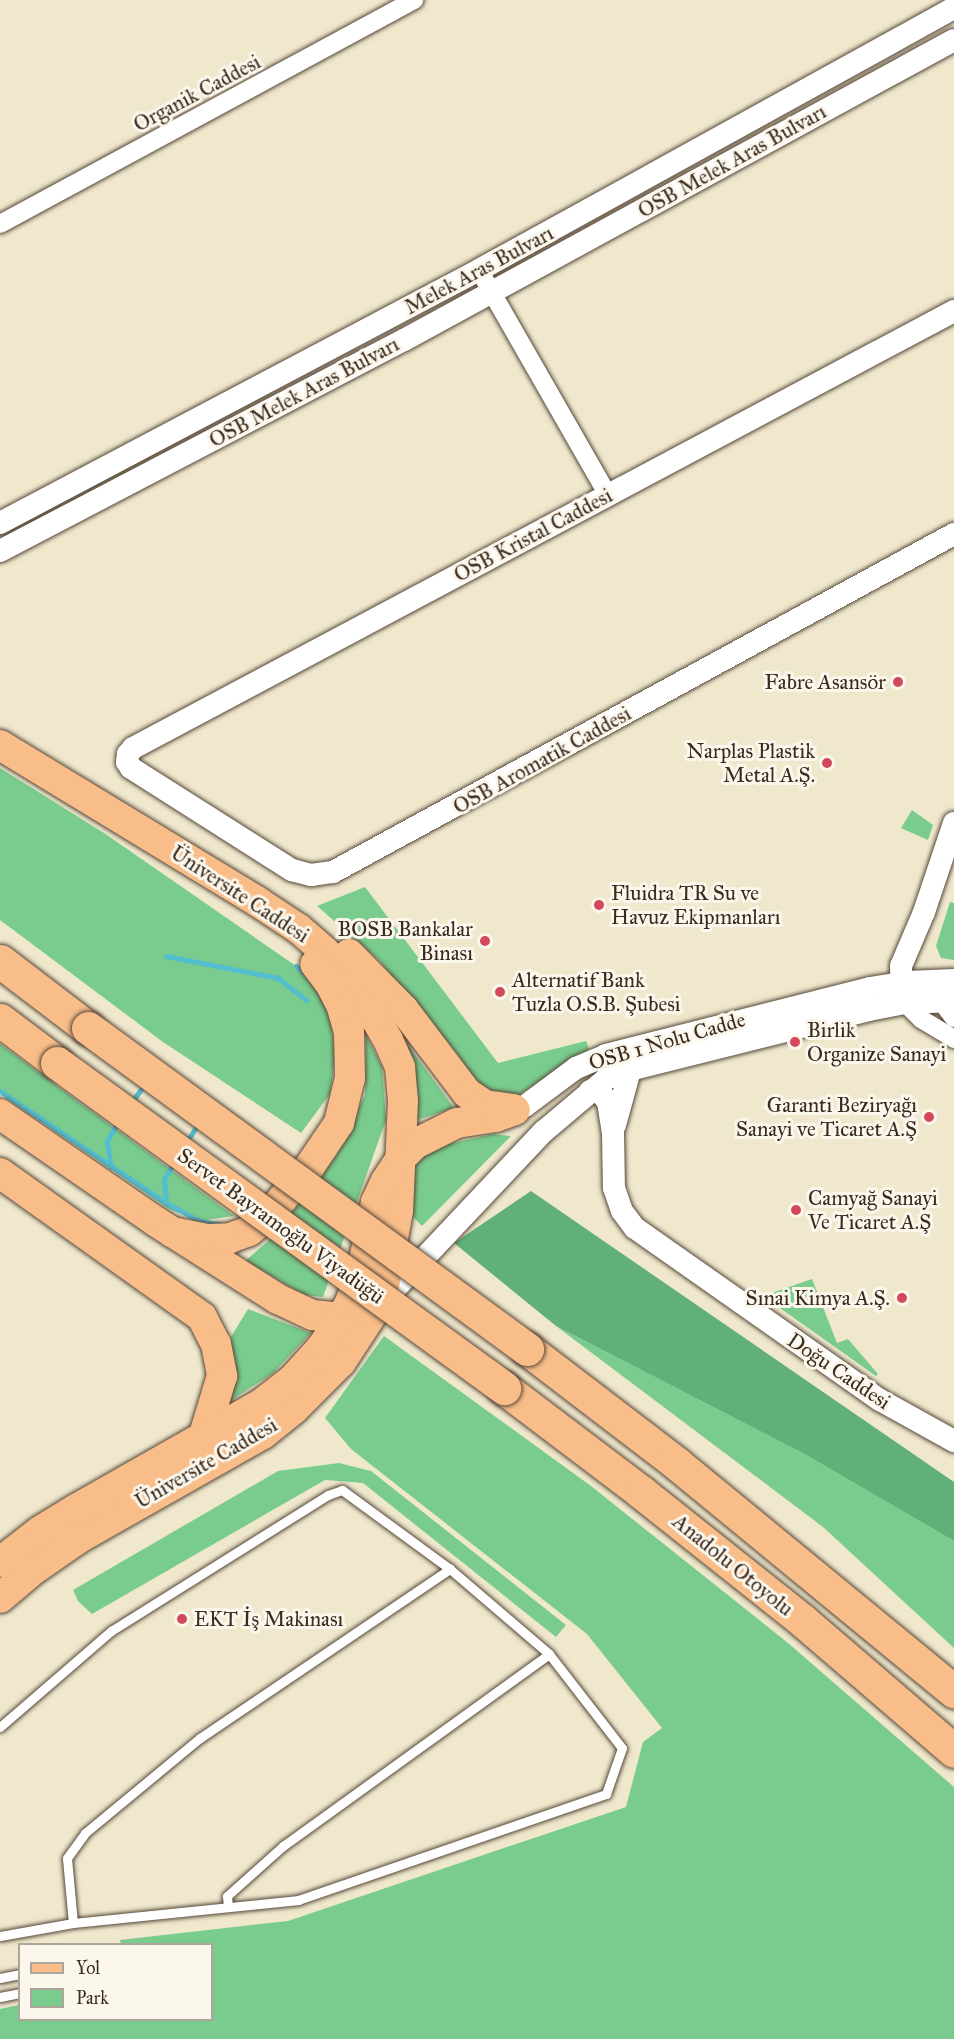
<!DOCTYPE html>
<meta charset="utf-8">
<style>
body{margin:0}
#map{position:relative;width:954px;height:2039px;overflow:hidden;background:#efe8cd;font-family:"IM FELL Great Primer",serif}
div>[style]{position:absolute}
.green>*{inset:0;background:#79cc8e}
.forest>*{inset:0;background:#62b079}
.stream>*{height:5px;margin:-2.5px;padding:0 2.5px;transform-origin:2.5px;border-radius:2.5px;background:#53bed0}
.roads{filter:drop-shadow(0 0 2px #564638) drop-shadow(0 0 2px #564638)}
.service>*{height:9px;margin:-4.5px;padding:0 4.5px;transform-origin:4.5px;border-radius:4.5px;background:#fff}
.minor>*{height:18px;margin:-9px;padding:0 9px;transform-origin:9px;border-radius:9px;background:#fff}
.tertiary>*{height:22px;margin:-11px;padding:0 11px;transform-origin:11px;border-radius:11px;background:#fff}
.primary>*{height:30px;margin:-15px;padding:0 15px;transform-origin:15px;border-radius:15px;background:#f8bd89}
.motorway>*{height:33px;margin:-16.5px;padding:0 16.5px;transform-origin:16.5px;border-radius:16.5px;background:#f8bd89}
.bridges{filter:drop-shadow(0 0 2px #564638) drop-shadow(0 0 2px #564638)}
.motorway-bridge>*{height:33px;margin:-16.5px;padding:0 16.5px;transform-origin:16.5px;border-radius:16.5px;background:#f8bd89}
.dots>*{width:16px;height:16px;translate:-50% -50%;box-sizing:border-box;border:3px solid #fbf7ec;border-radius:50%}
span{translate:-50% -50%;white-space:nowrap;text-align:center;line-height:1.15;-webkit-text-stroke:6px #fbf7ec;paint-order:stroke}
.street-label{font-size:21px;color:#3b2a1e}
.poi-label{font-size:21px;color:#3b2a1e}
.right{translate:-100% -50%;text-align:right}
.left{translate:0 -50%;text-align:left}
.legend{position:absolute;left:18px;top:1943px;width:195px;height:78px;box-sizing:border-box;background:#fbf7ec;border:2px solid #aea59a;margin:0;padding:8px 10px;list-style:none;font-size:18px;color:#3b2a1e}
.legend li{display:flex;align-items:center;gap:12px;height:30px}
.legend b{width:30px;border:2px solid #aea59a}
</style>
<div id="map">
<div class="green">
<div style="clip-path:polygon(0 768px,104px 833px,309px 975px,330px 1009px,335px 1058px,330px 1094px,301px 1133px,163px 1042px,0 920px)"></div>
<div style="clip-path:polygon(912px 810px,933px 825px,928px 840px,901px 828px)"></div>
<div style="clip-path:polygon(365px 887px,498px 1063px,586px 1041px,589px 1049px,517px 1096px,504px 1097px,481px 1088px,379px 960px,317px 906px)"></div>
<div style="clip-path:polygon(950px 902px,954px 903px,954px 960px,941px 958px,936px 946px)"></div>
<div style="clip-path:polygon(366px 1035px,382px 1067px,386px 1120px,323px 1297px,304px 1295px,245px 1261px,276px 1234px,337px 1154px,365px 1095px)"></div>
<div style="clip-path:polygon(405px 1041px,454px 1108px,417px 1120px)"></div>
<div style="clip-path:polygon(0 1044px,234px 1216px,199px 1221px,169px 1209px,0 1093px)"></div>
<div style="clip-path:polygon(493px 1134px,511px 1136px,422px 1226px,407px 1211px,413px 1162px,444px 1145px)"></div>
<div style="clip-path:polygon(812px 1279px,837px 1343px,848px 1339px,878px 1374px,876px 1376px,763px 1296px)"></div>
<div style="clip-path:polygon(248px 1309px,311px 1333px,273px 1373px,227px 1403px,232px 1372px,231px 1337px)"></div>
<div style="clip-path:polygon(556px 1326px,806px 1455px,954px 1541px,954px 1648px,823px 1527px)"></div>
<div style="clip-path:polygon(384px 1336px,591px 1486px,788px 1643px,954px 1787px,954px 2039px,0 2039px,0 2009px,19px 2005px,20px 2020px,212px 2020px,212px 1944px,121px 1944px,120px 1940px,288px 1921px,626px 1807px,643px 1742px,662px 1728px,587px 1634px,351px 1449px,325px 1418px)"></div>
<div style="clip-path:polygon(339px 1463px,371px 1471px,566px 1625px,556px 1637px,363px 1483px,325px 1480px,92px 1614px,78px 1601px,73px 1590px,278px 1471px)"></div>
</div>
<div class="forest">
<div style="clip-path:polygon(531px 1191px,954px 1482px,954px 1541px,806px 1455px,556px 1326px,454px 1243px)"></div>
</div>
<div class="stream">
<div style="left:166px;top:956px;width:114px;rotate:11.1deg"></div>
<div style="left:278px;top:978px;width:36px;rotate:38deg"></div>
<div style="left:296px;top:966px;width:13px;rotate:42deg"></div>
<div style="left:0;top:1091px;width:200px;rotate:34deg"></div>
<div style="left:166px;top:1203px;width:38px;rotate:28deg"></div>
<div style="left:200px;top:1221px;width:20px;rotate:9deg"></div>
<div style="left:131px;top:1103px;width:24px;rotate:-54deg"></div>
<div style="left:186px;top:1143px;width:25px;rotate:-58deg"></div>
<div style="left:111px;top:1167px;width:26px;rotate:-99deg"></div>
<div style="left:107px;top:1141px;width:24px;rotate:-60deg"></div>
<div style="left:166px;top:1203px;width:24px;rotate:-95deg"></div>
<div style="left:164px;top:1179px;width:21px;rotate:-59deg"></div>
</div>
<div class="roads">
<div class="service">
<div style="left:0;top:1727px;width:147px;rotate:-40.9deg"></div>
<div style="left:111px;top:1631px;width:256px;rotate:-32.1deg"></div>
<div style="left:328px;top:1495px;width:15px;rotate:-20deg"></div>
<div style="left:342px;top:1490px;width:134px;rotate:36.2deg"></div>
<div style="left:450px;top:1569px;width:130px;rotate:40.6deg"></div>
<div style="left:549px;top:1654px;width:119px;rotate:52.2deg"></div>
<div style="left:622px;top:1748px;width:49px;rotate:109.2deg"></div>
<div style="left:606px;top:1794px;width:325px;rotate:161deg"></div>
<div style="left:299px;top:1900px;width:227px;rotate:174.2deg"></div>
<div style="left:73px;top:1923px;width:74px;rotate:169.9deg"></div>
<div style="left:228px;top:1907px;width:11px;rotate:-95deg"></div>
<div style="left:227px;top:1896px;width:75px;rotate:-41.8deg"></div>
<div style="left:283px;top:1846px;width:328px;rotate:-35.8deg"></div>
<div style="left:73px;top:1923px;width:65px;rotate:-95.3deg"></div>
<div style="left:67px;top:1858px;width:31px;rotate:-54deg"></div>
<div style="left:85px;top:1833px;width:149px;rotate:-39.6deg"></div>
<div style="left:200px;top:1738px;width:302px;rotate:-34.1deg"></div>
<div style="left:0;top:1978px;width:20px;rotate:-11deg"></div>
<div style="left:0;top:1997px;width:20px;rotate:-11deg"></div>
</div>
<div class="minor">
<div style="left:0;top:224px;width:471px;rotate:-28.4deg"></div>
<div style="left:479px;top:270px;width:259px;rotate:60.2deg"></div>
<div style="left:935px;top:993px;width:31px;rotate:53deg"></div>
<div style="left:902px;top:995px;width:13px;rotate:61deg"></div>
<div style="left:908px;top:1006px;width:18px;rotate:45deg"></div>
<div style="left:921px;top:1019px;width:39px;rotate:31deg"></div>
</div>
<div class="tertiary">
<div style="left:954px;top:311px;width:930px;rotate:151.97deg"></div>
<div style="left:133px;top:748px;width:8px;rotate:130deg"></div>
<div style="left:128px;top:754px;width:8px;rotate:97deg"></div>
<div style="left:127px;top:762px;width:7px;rotate:56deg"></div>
<div style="left:131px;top:768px;width:191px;rotate:32.4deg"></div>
<div style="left:292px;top:870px;width:20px;rotate:15deg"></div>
<div style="left:311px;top:875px;width:22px;rotate:-8deg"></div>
<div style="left:333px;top:872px;width:707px;rotate:-28.56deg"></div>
<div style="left:0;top:523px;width:542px;rotate:-27.84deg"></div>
<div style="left:479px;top:270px;width:542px;rotate:-28.88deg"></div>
<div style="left:0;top:551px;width:456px;rotate:-27.6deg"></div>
<div style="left:404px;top:340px;width:626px;rotate:-28.61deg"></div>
<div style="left:902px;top:995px;width:29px;rotate:-92deg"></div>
<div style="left:901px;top:966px;width:59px;rotate:-66.9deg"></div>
<div style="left:924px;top:912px;width:94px;rotate:-71.4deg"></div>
<div style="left:590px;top:1091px;width:11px;rotate:10deg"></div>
<div style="left:601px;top:1093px;width:11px;rotate:52deg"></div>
<div style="left:608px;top:1102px;width:31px;rotate:81deg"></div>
<div style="left:613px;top:1133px;width:55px;rotate:89deg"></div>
<div style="left:614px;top:1188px;width:24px;rotate:71deg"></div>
<div style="left:622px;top:1211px;width:21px;rotate:53deg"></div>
<div style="left:635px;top:1228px;width:299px;rotate:35.1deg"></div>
<div style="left:880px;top:1400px;width:85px;rotate:29deg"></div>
<div style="left:515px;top:1110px;width:11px;rotate:-22deg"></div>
<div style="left:525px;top:1106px;width:64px;rotate:-36.7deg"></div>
<div style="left:576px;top:1068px;width:33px;rotate:-23deg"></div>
<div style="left:606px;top:1055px;width:272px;rotate:-14.2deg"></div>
<div style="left:870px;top:988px;width:37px;rotate:-9deg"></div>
<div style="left:907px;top:982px;width:47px;rotate:-2.4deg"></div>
<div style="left:615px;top:1125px;width:57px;rotate:-74.7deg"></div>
<div style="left:630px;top:1070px;width:11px;rotate:-105deg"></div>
<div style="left:378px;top:1307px;width:241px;rotate:-46.7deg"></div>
<div style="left:543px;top:1132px;width:82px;rotate:-40.1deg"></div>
<div style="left:606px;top:1079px;width:33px;rotate:-20deg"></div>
<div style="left:637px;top:1068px;width:239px;rotate:-14deg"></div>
<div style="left:869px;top:1010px;width:38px;rotate:-11deg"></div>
<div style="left:906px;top:1003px;width:48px;rotate:-2.4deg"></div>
</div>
<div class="primary">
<div style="left:0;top:745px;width:302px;rotate:31.3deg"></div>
<div style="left:258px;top:902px;width:49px;rotate:33.4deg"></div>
<div style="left:299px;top:929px;width:35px;rotate:41deg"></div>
<div style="left:325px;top:952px;width:59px;rotate:49.8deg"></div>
<div style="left:363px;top:997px;width:50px;rotate:59.8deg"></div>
<div style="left:388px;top:1040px;width:30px;rotate:66deg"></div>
<div style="left:400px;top:1067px;width:34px;rotate:85deg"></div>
<div style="left:403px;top:1101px;width:110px;rotate:92.6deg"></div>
<div style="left:398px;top:1211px;width:76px;rotate:100.6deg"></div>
<div style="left:384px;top:1286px;width:29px;rotate:112deg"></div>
<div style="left:373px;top:1313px;width:59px;rotate:123.1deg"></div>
<div style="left:341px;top:1362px;width:66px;rotate:135deg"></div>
<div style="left:294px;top:1409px;width:40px;rotate:141deg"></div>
<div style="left:263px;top:1434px;width:209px;rotate:150.5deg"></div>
<div style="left:81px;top:1537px;width:58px;rotate:145.5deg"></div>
<div style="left:33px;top:1570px;width:43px;rotate:139.7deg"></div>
<div style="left:349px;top:954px;width:78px;rotate:45.5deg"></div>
<div style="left:404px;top:1010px;width:104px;rotate:52.8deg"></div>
<div style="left:467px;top:1093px;width:22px;rotate:34deg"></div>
<div style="left:485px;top:1105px;width:29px;rotate:8deg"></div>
<div style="left:0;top:1114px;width:188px;rotate:34.6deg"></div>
<div style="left:155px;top:1221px;width:146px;rotate:32.4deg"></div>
<div style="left:278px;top:1299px;width:38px;rotate:25deg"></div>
<div style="left:313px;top:1315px;width:28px;rotate:6deg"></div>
<div style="left:341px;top:1318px;width:17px;rotate:-10deg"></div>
<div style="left:0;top:1173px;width:248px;rotate:35.5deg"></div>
<div style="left:202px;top:1317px;width:30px;rotate:63deg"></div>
<div style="left:216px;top:1344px;width:33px;rotate:79deg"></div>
<div style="left:222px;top:1376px;width:65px;rotate:107deg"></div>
<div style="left:172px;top:1232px;width:36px;rotate:11deg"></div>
<div style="left:207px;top:1239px;width:23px;rotate:-2deg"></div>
<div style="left:230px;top:1238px;width:20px;rotate:-20deg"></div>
<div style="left:249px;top:1231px;width:24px;rotate:-38deg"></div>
<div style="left:268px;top:1216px;width:65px;rotate:-50deg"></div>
<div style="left:310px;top:1166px;width:52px;rotate:-56deg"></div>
<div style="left:339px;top:1123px;width:46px;rotate:-76.3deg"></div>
<div style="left:350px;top:1078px;width:46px;rotate:-91.2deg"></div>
<div style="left:349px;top:1032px;width:26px;rotate:-106deg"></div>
<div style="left:342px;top:1007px;width:25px;rotate:-117deg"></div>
<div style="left:331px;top:985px;width:26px;rotate:-127deg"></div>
<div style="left:0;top:1562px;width:51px;rotate:-37.8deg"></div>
<div style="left:40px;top:1531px;width:42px;rotate:-31.4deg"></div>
<div style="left:76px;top:1509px;width:213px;rotate:-29.6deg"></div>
<div style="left:261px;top:1404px;width:41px;rotate:-38deg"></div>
<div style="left:293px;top:1379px;width:43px;rotate:-47.8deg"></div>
<div style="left:322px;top:1347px;width:50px;rotate:-57.3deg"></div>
<div style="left:349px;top:1305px;width:33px;rotate:-69deg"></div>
<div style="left:361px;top:1274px;width:74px;rotate:-78.2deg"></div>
<div style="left:376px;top:1202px;width:23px;rotate:-65deg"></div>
<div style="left:386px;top:1181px;width:27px;rotate:-57deg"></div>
<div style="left:401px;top:1158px;width:20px;rotate:-45deg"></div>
<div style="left:415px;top:1144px;width:47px;rotate:-26.6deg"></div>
<div style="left:457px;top:1123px;width:39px;rotate:-9deg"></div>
<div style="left:496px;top:1117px;width:20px;rotate:-20deg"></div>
</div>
<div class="motorway">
<div style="left:0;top:961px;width:111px;rotate:37.3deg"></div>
<div style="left:0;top:1020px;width:71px;rotate:37deg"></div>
<div style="left:527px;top:1349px;width:188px;rotate:37.4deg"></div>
<div style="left:676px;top:1463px;width:360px;rotate:39.4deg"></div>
<div style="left:504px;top:1388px;width:172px;rotate:37.2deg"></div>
<div style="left:641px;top:1492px;width:207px;rotate:38.5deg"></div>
<div style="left:803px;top:1621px;width:199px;rotate:40.7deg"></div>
</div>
</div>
<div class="bridges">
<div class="motorway-bridge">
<div style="left:88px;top:1028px;width:544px;rotate:36.17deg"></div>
<div style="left:57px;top:1063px;width:553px;rotate:36.02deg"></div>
</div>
</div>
<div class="dots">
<div style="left:898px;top:682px;background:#d1495b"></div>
<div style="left:827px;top:763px;background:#d1495b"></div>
<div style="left:599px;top:905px;background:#d1495b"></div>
<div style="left:485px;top:941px;background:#d1495b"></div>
<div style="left:500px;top:992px;background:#d1495b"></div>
<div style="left:795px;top:1042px;background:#d1495b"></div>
<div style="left:929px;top:1117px;background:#d1495b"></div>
<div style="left:796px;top:1210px;background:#d1495b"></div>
<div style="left:902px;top:1298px;background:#d1495b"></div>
<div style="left:182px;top:1619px;background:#d1495b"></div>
</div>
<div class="street-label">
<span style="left:197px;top:93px;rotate:-28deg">Organik Caddesi</span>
<span style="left:732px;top:161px;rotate:-29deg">OSB Melek Aras Bulvarı</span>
<span style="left:479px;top:270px;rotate:-28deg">Melek Aras Bulvarı</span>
<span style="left:304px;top:392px;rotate:-28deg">OSB Melek Aras Bulvarı</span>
<span style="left:533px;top:535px;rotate:-28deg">OSB Kristal Caddesi</span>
<span style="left:542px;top:760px;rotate:-29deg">OSB Aromatik Caddesi</span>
<span style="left:240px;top:894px;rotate:33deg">Üniversite Caddesi</span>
<span style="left:667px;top:1041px;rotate:-16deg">OSB 1 Nolu Cadde</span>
<span style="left:281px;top:1226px;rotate:36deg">Servet Bayramoğlu Viyadüğü</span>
<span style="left:839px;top:1371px;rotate:34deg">Doğu Caddesi</span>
<span style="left:206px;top:1463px;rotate:-30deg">Üniversite Caddesi</span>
<span style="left:733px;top:1565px;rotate:39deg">Anadolu Otoyolu</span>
</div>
<div class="poi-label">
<span class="right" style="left:886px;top:682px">Fabre Asansör</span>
<span class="right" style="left:815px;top:763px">Narplas Plastik<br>Metal A.Ş.</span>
<span class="left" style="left:611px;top:905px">Fluidra TR Su ve<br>Havuz Ekipmanları</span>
<span class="right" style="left:473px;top:941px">BOSB Bankalar<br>Binası</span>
<span class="left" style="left:512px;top:992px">Alternatif Bank<br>Tuzla O.S.B. Şubesi</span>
<span class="left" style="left:807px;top:1042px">Birlik<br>Organize Sanayi</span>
<span class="right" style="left:917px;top:1117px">Garanti Beziryağı<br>Sanayi ve Ticaret A.Ş</span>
<span class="left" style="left:808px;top:1210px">Camyağ Sanayi<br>Ve Ticaret A.Ş</span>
<span class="right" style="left:890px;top:1298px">Sınai Kimya A.Ş.</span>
<span class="left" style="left:194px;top:1619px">EKT İş Makinası</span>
</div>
<ul class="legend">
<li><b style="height:8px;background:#f8bd89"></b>Yol</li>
<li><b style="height:16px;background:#79cc8e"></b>Park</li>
</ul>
</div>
